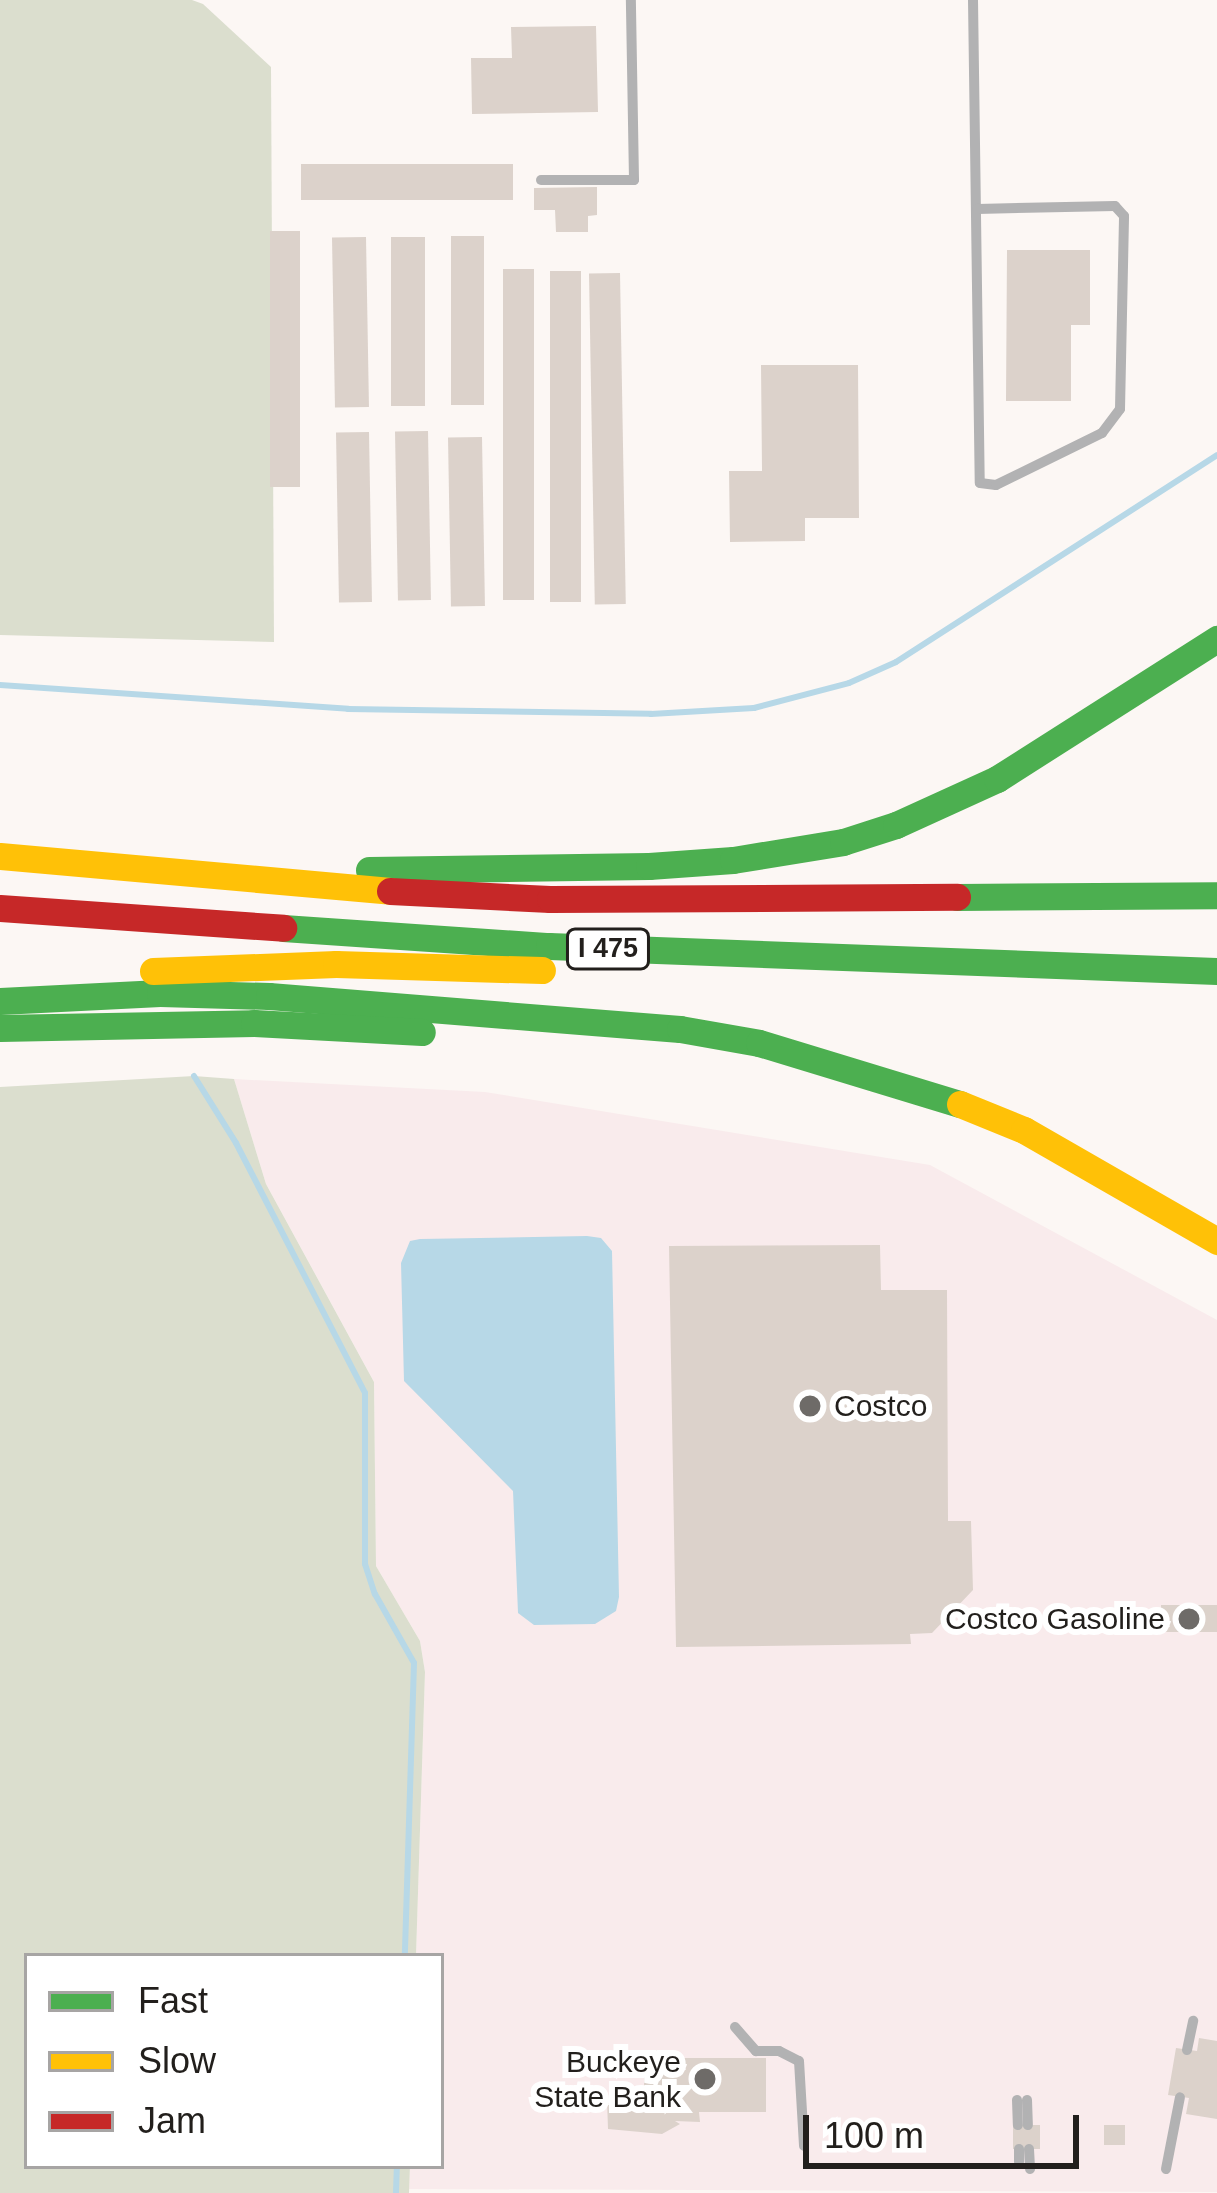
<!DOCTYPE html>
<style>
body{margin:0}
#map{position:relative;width:1217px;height:2193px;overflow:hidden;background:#fcf7f4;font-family:Helvetica,sans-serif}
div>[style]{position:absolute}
.commercial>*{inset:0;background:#f9ebec}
.green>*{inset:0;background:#dbdece}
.water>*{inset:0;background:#b7d8e7}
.stream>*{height:6px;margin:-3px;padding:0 3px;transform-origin:3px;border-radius:3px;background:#b7d8e7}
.building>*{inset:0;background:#dcd2cb;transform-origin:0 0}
.lane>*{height:10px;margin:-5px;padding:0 5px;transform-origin:5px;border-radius:5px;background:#b2b2b3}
.fast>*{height:27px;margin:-13.5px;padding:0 13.5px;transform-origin:13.5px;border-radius:13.5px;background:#4caf50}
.slow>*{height:27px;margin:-13.5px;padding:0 13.5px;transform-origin:13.5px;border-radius:13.5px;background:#ffc107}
.jam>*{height:27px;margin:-13.5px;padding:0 13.5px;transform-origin:13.5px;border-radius:13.5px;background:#c62828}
.dots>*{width:33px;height:33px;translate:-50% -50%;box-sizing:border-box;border:6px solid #fff;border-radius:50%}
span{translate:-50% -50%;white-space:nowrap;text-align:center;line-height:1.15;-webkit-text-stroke:12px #fff;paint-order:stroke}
.shield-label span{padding:3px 9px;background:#fff;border:3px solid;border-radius:9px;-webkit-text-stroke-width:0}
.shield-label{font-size:27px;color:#221f1c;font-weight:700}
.poi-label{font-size:30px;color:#221f1c}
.left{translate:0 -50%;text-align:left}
.right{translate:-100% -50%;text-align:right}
.legend{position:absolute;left:24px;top:1953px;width:420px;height:216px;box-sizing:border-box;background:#fff;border:3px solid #a7a5a4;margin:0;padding:15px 21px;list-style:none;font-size:36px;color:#221f1c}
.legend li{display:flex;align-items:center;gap:24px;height:60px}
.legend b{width:60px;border:3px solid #a7a5a4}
.scale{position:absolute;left:803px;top:2115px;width:276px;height:54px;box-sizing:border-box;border:6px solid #221f1c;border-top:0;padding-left:15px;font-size:36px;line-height:42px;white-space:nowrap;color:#221f1c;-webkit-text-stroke:9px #fff;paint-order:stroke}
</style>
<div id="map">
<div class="commercial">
<div style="clip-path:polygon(234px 1079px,485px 1092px,930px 1165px,1217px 1320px,1217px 2192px,409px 2189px,410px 2166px,441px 2166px,441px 1956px,416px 1956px,425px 1672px,420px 1641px,376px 1566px,374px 1382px,266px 1184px)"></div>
</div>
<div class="green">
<div style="clip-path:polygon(0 0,192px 0,203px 4px,271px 67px,274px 642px,0 635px)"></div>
<div style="clip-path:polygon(194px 1076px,234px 1079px,266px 1184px,374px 1382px,376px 1566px,420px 1641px,425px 1672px,416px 1956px,27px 1956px,27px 2166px,410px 2166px,409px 2193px,0 2193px,0 1087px)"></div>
</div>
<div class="water">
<div style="clip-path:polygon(587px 1236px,601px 1238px,612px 1251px,619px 1597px,616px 1611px,595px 1624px,534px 1625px,518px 1613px,513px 1491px,404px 1381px,401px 1263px,410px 1241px,420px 1239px)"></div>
</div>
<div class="stream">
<div style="left:0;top:685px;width:349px;rotate:3.9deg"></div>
<div style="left:348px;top:709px;width:303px;rotate:0.9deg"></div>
<div style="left:651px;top:714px;width:103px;rotate:-3.3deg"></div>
<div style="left:754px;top:708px;width:98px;rotate:-14.7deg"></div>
<div style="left:849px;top:683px;width:51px;rotate:-24.1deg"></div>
<div style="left:896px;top:662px;width:382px;rotate:-32.8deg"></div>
<div style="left:194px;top:1076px;width:79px;rotate:57.9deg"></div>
<div style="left:236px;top:1143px;width:281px;rotate:62.7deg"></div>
<div style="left:365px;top:1393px;width:171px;rotate:90deg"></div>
<div style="left:365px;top:1564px;width:32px;rotate:72deg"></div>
<div style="left:375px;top:1594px;width:79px;rotate:60.5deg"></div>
<div style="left:414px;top:1663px;width:293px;rotate:91.8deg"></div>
<div style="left:396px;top:2192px;width:26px;rotate:-88deg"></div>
</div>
<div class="building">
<div style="clip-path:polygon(596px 26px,598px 112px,472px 114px,471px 58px,512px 58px,511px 27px)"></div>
<div style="left:513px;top:164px;width:36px;height:212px;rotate:90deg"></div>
<div style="clip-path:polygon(597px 187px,597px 215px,588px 216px,588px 232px,556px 232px,555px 210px,534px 210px,534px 188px)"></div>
<div style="left:270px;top:231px;width:30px;height:256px"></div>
<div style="left:451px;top:236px;width:33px;height:169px"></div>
<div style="left:366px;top:237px;width:170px;height:34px;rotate:89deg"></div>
<div style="left:391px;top:237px;width:34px;height:169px"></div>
<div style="clip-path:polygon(1007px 250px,1090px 250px,1090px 325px,1071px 325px,1071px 401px,1006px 401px)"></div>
<div style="left:503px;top:269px;width:31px;height:331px"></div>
<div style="left:550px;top:271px;width:31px;height:331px"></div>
<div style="left:620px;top:273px;width:331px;height:31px;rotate:89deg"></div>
<div style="clip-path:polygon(761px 365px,858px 365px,859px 518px,805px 518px,805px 541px,730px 542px,729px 471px,762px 471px)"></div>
<div style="left:428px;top:431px;width:169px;height:33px;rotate:89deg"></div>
<div style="left:369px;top:432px;width:170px;height:33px;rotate:89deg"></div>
<div style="left:482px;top:437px;width:169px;height:34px;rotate:89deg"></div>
<div style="clip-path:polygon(880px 1245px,881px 1290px,947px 1290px,948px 1521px,971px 1521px,973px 1590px,932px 1633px,910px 1634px,911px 1644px,676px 1647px,669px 1246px)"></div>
<div style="left:1217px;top:1605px;width:27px;height:56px;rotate:90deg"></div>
<div style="clip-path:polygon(1199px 2038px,1217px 2041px,1217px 2119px,1186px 2114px,1189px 2098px,1168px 2095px,1176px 2048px,1197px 2051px)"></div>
<div style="clip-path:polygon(644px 2058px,766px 2058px,766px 2112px,699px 2112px,700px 2122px,675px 2121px,680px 2124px,662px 2134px,608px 2129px,607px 2100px,644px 2099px)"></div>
<div style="left:1013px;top:2125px;width:27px;height:24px"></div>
<div style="left:1104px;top:2125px;width:21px;height:20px"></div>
</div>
<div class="lane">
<div style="left:973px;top:0;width:483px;rotate:89.2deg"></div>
<div style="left:980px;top:483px;width:16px;rotate:7deg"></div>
<div style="left:996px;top:485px;width:118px;rotate:-26.1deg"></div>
<div style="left:1102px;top:433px;width:30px;rotate:-53deg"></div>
<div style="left:1120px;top:409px;width:193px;rotate:-88.8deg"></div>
<div style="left:1124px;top:216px;width:13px;rotate:-132deg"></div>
<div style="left:1115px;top:206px;width:138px;rotate:178.8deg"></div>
<div style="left:541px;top:180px;width:93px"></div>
<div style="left:634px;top:180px;width:180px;rotate:-91deg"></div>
<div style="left:735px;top:2027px;width:32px;rotate:49deg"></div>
<div style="left:756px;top:2051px;width:23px"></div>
<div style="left:779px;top:2051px;width:22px;rotate:27deg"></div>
<div style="left:799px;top:2061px;width:85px;rotate:86.6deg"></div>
<div style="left:1187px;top:2050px;width:30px;rotate:-78deg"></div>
<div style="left:1017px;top:2100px;width:25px;rotate:88deg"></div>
<div style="left:1027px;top:2100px;width:25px;rotate:88deg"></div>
<div style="left:1019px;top:2149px;width:13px;rotate:90deg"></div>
<div style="left:1029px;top:2149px;width:20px;rotate:87deg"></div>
<div style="left:1166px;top:2169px;width:73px;rotate:-79deg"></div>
</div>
<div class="fast">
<div style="left:369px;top:870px;width:280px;rotate:-0.8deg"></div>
<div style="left:649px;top:866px;width:84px;rotate:-4.1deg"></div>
<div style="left:733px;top:860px;width:111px;rotate:-9.3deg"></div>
<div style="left:843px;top:842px;width:56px;rotate:-17.8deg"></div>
<div style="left:896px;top:825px;width:111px;rotate:-24.5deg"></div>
<div style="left:997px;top:779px;width:261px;rotate:-32.5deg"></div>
<div style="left:957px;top:897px;width:260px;rotate:-0.4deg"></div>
<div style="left:283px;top:928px;width:267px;rotate:3.9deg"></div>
<div style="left:549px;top:946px;width:668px;rotate:2.14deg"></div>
<div style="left:0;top:1001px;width:160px;rotate:-2.9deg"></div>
<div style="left:160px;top:993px;width:109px;rotate:1.6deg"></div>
<div style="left:269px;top:996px;width:412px;rotate:4.6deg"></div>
<div style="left:680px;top:1029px;width:80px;rotate:10deg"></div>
<div style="left:759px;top:1043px;width:210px;rotate:16.9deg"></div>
<div style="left:0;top:1028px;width:254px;rotate:-1.1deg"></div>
<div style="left:254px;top:1023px;width:168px;rotate:3.1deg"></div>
</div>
<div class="slow">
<div style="left:0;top:856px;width:392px;rotate:5.1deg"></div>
<div style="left:153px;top:971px;width:183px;rotate:-2.2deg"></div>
<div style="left:336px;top:964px;width:206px;rotate:1.7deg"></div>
<div style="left:960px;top:1104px;width:69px;rotate:22.1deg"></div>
<div style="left:1024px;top:1130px;width:223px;rotate:29.9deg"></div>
</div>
<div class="jam">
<div style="left:390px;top:891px;width:160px;rotate:2.9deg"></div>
<div style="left:550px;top:899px;width:407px;rotate:-0.3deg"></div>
<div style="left:0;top:908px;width:284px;rotate:4deg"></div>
</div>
<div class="dots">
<div style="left:810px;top:1406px;background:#6e6b68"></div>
<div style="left:1189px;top:1619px;background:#6e6b68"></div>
<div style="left:705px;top:2079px;background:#6e6b68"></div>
</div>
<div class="shield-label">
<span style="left:608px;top:949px">I 475</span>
</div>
<div class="poi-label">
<span class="left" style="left:834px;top:1406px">Costco</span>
<span class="right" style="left:1165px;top:1619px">Costco Gasoline</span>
<span class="right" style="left:681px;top:2079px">Buckeye<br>State Bank</span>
</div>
<ul class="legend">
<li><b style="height:15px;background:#4caf50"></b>Fast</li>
<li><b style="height:15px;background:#ffc107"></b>Slow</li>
<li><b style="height:15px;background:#c62828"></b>Jam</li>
</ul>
<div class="scale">100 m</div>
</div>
